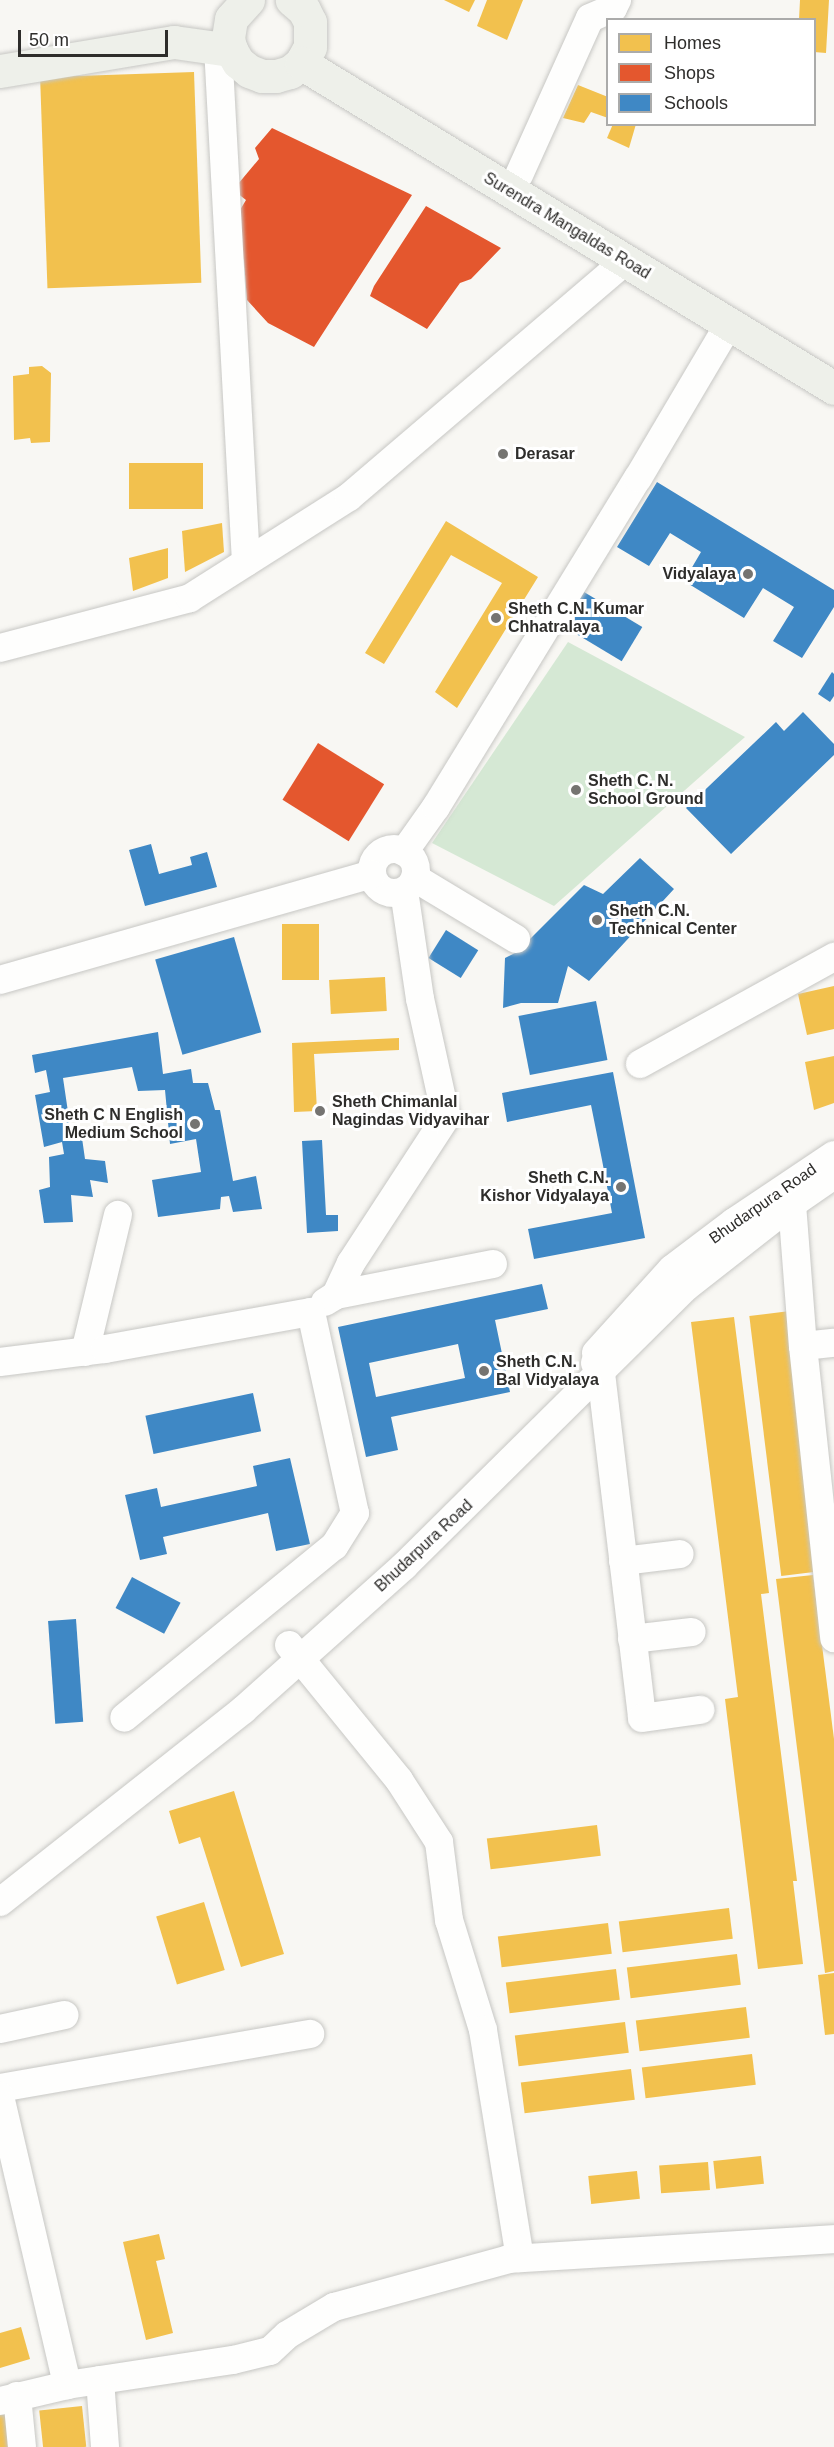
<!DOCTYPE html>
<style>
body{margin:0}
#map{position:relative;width:834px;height:2447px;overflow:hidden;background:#f8f7f3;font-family:Arial,sans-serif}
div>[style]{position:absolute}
.green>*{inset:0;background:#d5e8d4}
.homes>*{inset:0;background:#f2c14e;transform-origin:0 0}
.shops>*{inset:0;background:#e4572e;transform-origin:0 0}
.schools>*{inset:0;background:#3f88c5;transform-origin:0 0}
.roads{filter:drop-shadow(0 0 2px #c7c7c4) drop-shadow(0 0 2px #c7c7c4)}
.minor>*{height:28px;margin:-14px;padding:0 14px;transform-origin:14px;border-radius:14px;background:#fefefd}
.minor>.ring{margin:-14px;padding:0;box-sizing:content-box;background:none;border:28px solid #fefefd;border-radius:50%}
.major>*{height:33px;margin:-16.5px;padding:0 16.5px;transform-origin:16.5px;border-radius:16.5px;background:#eef0ea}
.dots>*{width:16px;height:16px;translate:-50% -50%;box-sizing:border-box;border:3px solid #fff;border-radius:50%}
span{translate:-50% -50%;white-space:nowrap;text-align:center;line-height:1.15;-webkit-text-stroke:6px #fff;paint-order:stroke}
.street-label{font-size:16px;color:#2e2d2b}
.poi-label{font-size:16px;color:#2e2d2b;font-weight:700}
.left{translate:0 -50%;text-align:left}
.right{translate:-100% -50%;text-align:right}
.legend{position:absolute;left:606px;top:18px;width:210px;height:108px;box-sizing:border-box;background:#fff;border:2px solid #ababaa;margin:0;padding:8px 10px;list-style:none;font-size:18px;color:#2e2d2b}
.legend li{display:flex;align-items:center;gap:12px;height:30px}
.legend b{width:30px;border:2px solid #ababaa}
.scale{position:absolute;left:18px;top:30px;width:150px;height:27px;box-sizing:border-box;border:3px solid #2e2d2b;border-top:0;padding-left:8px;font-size:18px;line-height:21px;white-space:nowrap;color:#2e2d2b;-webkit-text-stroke:4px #fff;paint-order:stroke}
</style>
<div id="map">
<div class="green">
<div style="clip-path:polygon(568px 642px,745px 737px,554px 906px,432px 843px)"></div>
</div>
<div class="homes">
<div style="clip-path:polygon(444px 0,475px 0,469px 12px)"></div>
<div style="clip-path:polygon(487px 0,523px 0,507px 40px,477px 26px)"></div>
<div style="clip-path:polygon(800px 0,829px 0,826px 53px,814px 52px,814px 20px,799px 20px)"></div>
<div style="left:194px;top:72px;width:211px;height:154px;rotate:88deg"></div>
<div style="clip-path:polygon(578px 85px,608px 97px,608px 118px,591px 112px,584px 123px,563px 118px)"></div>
<div style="clip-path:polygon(613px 124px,636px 124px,629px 148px,607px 138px)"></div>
<div style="clip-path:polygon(42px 366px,51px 373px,50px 442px,31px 443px,30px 438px,14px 440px,13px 376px,29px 374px,29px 367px)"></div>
<div style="left:129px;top:463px;width:74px;height:46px"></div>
<div style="clip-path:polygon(446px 521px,538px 577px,457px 708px,435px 692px,502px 583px,451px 555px,384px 664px,365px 653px)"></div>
<div style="clip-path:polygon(222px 523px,224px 552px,185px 572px,182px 531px)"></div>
<div style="clip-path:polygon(168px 548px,168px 578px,133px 591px,129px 558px)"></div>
<div style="left:282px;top:924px;width:37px;height:56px"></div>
<div style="left:385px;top:977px;width:34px;height:56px;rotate:87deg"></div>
<div style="clip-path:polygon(834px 986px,834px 1029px,807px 1035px,798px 994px)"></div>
<div style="clip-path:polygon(399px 1038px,399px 1050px,314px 1054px,317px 1111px,294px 1112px,292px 1043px)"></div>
<div style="clip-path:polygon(834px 1056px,834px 1103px,814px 1110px,805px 1062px)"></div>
<div style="left:790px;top:1311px;width:262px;height:41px;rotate:83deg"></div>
<div style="clip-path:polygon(734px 1317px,769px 1593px,761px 1594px,797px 1881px,793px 1881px,803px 1964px,758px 1969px,725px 1699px,738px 1697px,691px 1322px)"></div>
<div style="clip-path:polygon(813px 1575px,834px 1739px,834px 1971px,825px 1973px,776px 1579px)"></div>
<div style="clip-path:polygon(234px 1791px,284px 1954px,241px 1967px,200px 1837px,179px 1844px,169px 1811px)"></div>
<div style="left:597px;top:1825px;width:31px;height:111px;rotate:83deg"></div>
<div style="left:204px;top:1902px;width:71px;height:50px;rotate:73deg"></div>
<div style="left:729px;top:1908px;width:31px;height:111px;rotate:83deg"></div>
<div style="left:608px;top:1923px;width:31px;height:111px;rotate:83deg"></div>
<div style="left:737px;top:1954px;width:31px;height:111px;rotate:83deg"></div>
<div style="left:616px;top:1969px;width:31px;height:111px;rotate:83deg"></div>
<div style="clip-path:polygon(834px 1973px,834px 2034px,825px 2035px,818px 1975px)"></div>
<div style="left:746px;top:2007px;width:31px;height:111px;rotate:83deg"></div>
<div style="left:625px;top:2022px;width:31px;height:111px;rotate:83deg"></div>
<div style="left:752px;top:2054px;width:31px;height:111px;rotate:83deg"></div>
<div style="left:631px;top:2069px;width:31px;height:111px;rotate:83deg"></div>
<div style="left:761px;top:2156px;width:28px;height:48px;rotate:84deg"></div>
<div style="left:708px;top:2162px;width:28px;height:49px;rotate:86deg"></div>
<div style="left:637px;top:2171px;width:28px;height:49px;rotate:84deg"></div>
<div style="clip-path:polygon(159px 2234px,165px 2259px,156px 2261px,173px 2333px,146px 2340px,123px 2242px)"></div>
<div style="clip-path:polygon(21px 2327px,30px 2359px,0 2368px,0 2333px)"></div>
<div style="left:82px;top:2406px;width:41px;height:43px;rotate:84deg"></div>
<div style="clip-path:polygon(7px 2414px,11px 2447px,0 2447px,0 2415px)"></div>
</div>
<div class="shops">
<div style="clip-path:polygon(272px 128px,412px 195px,314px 347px,268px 323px,247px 300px,244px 261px,231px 225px,246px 200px,233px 190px,259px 159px,255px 148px)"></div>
<div style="clip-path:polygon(426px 206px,501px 248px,471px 279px,460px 283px,427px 329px,370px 296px,374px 286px)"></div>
<div style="left:318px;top:743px;width:78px;height:67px;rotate:32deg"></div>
</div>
<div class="schools">
<div style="clip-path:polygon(657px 482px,834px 590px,834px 607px,802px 658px,773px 641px,794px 607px,763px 588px,744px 618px,684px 581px,701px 552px,670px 533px,649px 566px,617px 547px)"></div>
<div style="left:584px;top:592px;width:68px;height:40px;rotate:31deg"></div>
<div style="clip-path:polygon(832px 672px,834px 674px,834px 696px,830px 702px,818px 694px)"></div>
<div style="clip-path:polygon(803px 712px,834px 744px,834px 755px,731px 854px,686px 808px,776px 722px,784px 731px)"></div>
<div style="clip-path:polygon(151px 844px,159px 874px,192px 865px,190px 857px,207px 852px,217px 887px,145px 906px,129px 850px)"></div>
<div style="clip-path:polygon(640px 858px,674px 889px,589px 981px,568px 966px,558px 1003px,521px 1003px,503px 1008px,505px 958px,517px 952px,584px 885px,603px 894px)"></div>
<div style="left:446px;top:930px;width:38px;height:33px;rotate:32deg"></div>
<div style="left:234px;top:937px;width:99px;height:82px;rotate:74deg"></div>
<div style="left:596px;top:1001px;width:60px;height:79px;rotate:79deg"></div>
<div style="clip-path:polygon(158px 1032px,163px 1074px,191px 1069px,193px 1083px,208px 1083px,215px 1110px,220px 1110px,233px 1181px,256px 1176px,262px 1209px,233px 1212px,229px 1196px,221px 1197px,220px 1209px,158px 1217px,152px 1180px,201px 1172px,196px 1139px,170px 1144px,165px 1090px,138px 1091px,132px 1067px,63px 1078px,72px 1139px,82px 1138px,85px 1159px,105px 1161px,108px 1183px,90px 1180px,93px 1197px,71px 1195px,73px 1222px,44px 1223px,39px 1190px,50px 1187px,49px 1157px,64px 1154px,62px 1142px,44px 1147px,35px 1095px,50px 1092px,46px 1070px,35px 1073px,32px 1055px)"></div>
<div style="clip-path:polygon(613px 1072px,645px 1238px,534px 1259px,528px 1229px,612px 1213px,602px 1160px,591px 1105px,507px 1122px,502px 1093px)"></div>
<div style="clip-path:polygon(322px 1140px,326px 1215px,338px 1215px,338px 1231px,307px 1233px,302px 1141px)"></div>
<div style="clip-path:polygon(evenodd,542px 1284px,548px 1309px,495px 1320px,510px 1392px,391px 1417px,398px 1450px,366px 1457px,338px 1327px,542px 1284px,458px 1344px,465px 1378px,376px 1397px,369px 1363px,458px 1344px)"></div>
<div style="left:253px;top:1393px;width:39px;height:110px;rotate:78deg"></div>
<div style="clip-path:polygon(290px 1458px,310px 1544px,276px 1551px,268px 1513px,163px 1537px,167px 1554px,140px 1560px,125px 1495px,157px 1488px,161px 1507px,257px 1486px,253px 1466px)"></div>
<div style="left:132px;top:1577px;width:55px;height:35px;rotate:28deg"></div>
<div style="left:76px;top:1619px;width:103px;height:28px;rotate:86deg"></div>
</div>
<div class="roads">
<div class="minor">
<div style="left:218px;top:47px;width:516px;rotate:86.89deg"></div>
<div style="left:519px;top:175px;width:172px;rotate:-65.7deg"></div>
<div style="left:590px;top:18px;width:25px;rotate:-23deg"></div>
<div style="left:613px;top:8px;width:9px;rotate:-63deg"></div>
<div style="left:0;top:648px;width:196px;rotate:-14.7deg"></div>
<div style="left:190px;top:598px;width:188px;rotate:-32.4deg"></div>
<div style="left:349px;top:497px;width:363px;rotate:-40.5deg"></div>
<div class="ring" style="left:372px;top:849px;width:16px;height:16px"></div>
<div style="left:404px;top:852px;width:55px;rotate:-54.6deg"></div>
<div style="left:436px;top:807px;width:386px;rotate:-58.5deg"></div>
<div style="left:638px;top:478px;width:179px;rotate:-59.4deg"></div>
<div style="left:415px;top:878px;width:118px;rotate:31.1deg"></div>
<div style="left:0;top:980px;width:386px;rotate:-15.9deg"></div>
<div style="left:640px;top:1064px;width:222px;rotate:-28.9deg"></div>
<div style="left:787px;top:1190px;width:15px;rotate:70deg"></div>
<div style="left:792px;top:1204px;width:142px;rotate:85.6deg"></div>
<div style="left:803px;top:1346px;width:294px;rotate:83.9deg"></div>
<div style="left:336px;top:1295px;width:35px;rotate:-65deg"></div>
<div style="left:351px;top:1263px;width:174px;rotate:-56.9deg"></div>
<div style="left:446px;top:1117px;width:121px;rotate:-102.4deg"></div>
<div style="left:420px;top:999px;width:109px;rotate:-98.4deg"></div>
<div style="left:325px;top:1302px;width:13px;rotate:-32deg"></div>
<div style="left:336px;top:1295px;width:160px;rotate:-11.2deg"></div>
<div style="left:803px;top:1346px;width:31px;rotate:-6deg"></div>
<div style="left:85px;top:1352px;width:141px;rotate:-76.5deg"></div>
<div style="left:596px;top:1353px;width:113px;rotate:-47.9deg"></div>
<div style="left:672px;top:1269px;width:78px;rotate:-37.2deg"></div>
<div style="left:734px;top:1222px;width:120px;rotate:-33.8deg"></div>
<div style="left:0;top:1362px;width:106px;rotate:-7.1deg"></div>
<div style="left:105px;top:1349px;width:209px;rotate:-10.2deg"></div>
<div style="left:311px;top:1312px;width:206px;rotate:77.7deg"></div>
<div style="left:355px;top:1513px;width:39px;rotate:122deg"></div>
<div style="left:334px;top:1546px;width:271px;rotate:140.7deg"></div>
<div style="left:595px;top:1363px;width:12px;rotate:59deg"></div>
<div style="left:601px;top:1373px;width:347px;rotate:83.2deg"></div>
<div style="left:642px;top:1718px;width:59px;rotate:-7.9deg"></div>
<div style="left:623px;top:1561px;width:57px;rotate:-7deg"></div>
<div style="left:632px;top:1639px;width:60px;rotate:-6.7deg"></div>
<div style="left:289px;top:1645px;width:174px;rotate:50.8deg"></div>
<div style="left:399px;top:1780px;width:74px;rotate:57.2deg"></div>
<div style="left:439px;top:1842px;width:79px;rotate:82.7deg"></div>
<div style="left:449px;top:1920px;width:115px;rotate:72.8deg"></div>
<div style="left:483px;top:2030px;width:231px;rotate:80.8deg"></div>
<div style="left:0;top:1902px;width:310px;rotate:-38.3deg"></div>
<div style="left:243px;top:1710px;width:216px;rotate:-41.8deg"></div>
<div style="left:404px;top:1566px;width:397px;rotate:-44.7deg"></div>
<div style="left:686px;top:1287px;width:135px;rotate:-38.1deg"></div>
<div style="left:792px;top:1204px;width:51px;rotate:-34.6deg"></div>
<div style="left:0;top:2029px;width:66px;rotate:-12.2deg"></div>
<div style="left:0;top:2088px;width:315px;rotate:-9.9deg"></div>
<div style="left:0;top:2096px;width:297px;rotate:76.9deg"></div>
<div style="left:100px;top:2380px;width:67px;rotate:85.7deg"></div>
<div style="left:17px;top:2396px;width:51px;rotate:84.4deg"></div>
<div style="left:0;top:2401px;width:69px;rotate:-13.4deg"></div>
<div style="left:67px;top:2385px;width:168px;rotate:-8.6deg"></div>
<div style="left:233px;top:2360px;width:38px;rotate:-14deg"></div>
<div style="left:270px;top:2351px;width:23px;rotate:-43deg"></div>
<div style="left:287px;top:2335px;width:55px;rotate:-30.8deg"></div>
<div style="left:334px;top:2307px;width:181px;rotate:-15.3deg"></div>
<div style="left:509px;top:2259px;width:326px;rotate:-3.5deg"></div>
</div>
<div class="major">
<div style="left:248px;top:0;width:25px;rotate:132deg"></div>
<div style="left:231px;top:19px;width:20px;rotate:99deg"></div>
<div style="left:228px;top:39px;width:11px;rotate:75deg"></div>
<div style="left:231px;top:50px;width:14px;rotate:60deg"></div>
<div style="left:238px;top:62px;width:14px;rotate:39deg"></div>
<div style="left:249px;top:71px;width:14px;rotate:21deg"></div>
<div style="left:262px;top:76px;width:14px"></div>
<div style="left:276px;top:76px;width:15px;rotate:-16deg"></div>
<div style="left:290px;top:72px;width:14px;rotate:-39deg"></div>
<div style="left:301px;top:63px;width:18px;rotate:-61deg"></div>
<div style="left:310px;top:47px;width:25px;rotate:-90deg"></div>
<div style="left:310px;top:22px;width:13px;rotate:-117deg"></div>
<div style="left:304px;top:10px;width:16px;rotate:-140deg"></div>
<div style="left:301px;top:63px;width:624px;rotate:31.37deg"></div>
<div style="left:0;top:71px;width:176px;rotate:-9.5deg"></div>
<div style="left:174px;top:42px;width:58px;rotate:8deg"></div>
</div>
</div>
<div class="dots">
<div style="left:503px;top:454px;background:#757471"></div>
<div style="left:748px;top:574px;background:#757471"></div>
<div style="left:496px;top:618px;background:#757471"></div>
<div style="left:576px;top:790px;background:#757471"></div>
<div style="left:597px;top:920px;background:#757471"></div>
<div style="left:320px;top:1111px;background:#757471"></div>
<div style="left:195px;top:1124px;background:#757471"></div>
<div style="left:621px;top:1187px;background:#757471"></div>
<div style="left:484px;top:1371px;background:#757471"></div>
</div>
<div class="street-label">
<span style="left:567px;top:226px;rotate:31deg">Surendra Mangaldas Road</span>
<span style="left:763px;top:1204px;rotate:-35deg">Bhudarpura Road</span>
<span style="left:424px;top:1546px;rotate:-43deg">Bhudarpura Road</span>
</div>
<div class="poi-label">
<span class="left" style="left:515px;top:454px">Derasar</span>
<span class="right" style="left:736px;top:574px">Vidyalaya</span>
<span class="left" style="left:508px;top:618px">Sheth C.N. Kumar<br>Chhatralaya</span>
<span class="left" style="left:588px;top:790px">Sheth C. N.<br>School Ground</span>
<span class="left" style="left:609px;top:920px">Sheth C.N.<br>Technical Center</span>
<span class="left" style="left:332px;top:1111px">Sheth Chimanlal<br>Nagindas Vidyavihar</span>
<span class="right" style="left:183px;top:1124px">Sheth C N English<br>Medium School</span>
<span class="right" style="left:609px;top:1187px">Sheth C.N.<br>Kishor Vidyalaya</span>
<span class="left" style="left:496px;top:1371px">Sheth C.N.<br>Bal Vidyalaya</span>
</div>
<ul class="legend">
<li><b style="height:16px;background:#f2c14e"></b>Homes</li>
<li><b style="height:16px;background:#e4572e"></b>Shops</li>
<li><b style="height:16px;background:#3f88c5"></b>Schools</li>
</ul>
<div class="scale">50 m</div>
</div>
